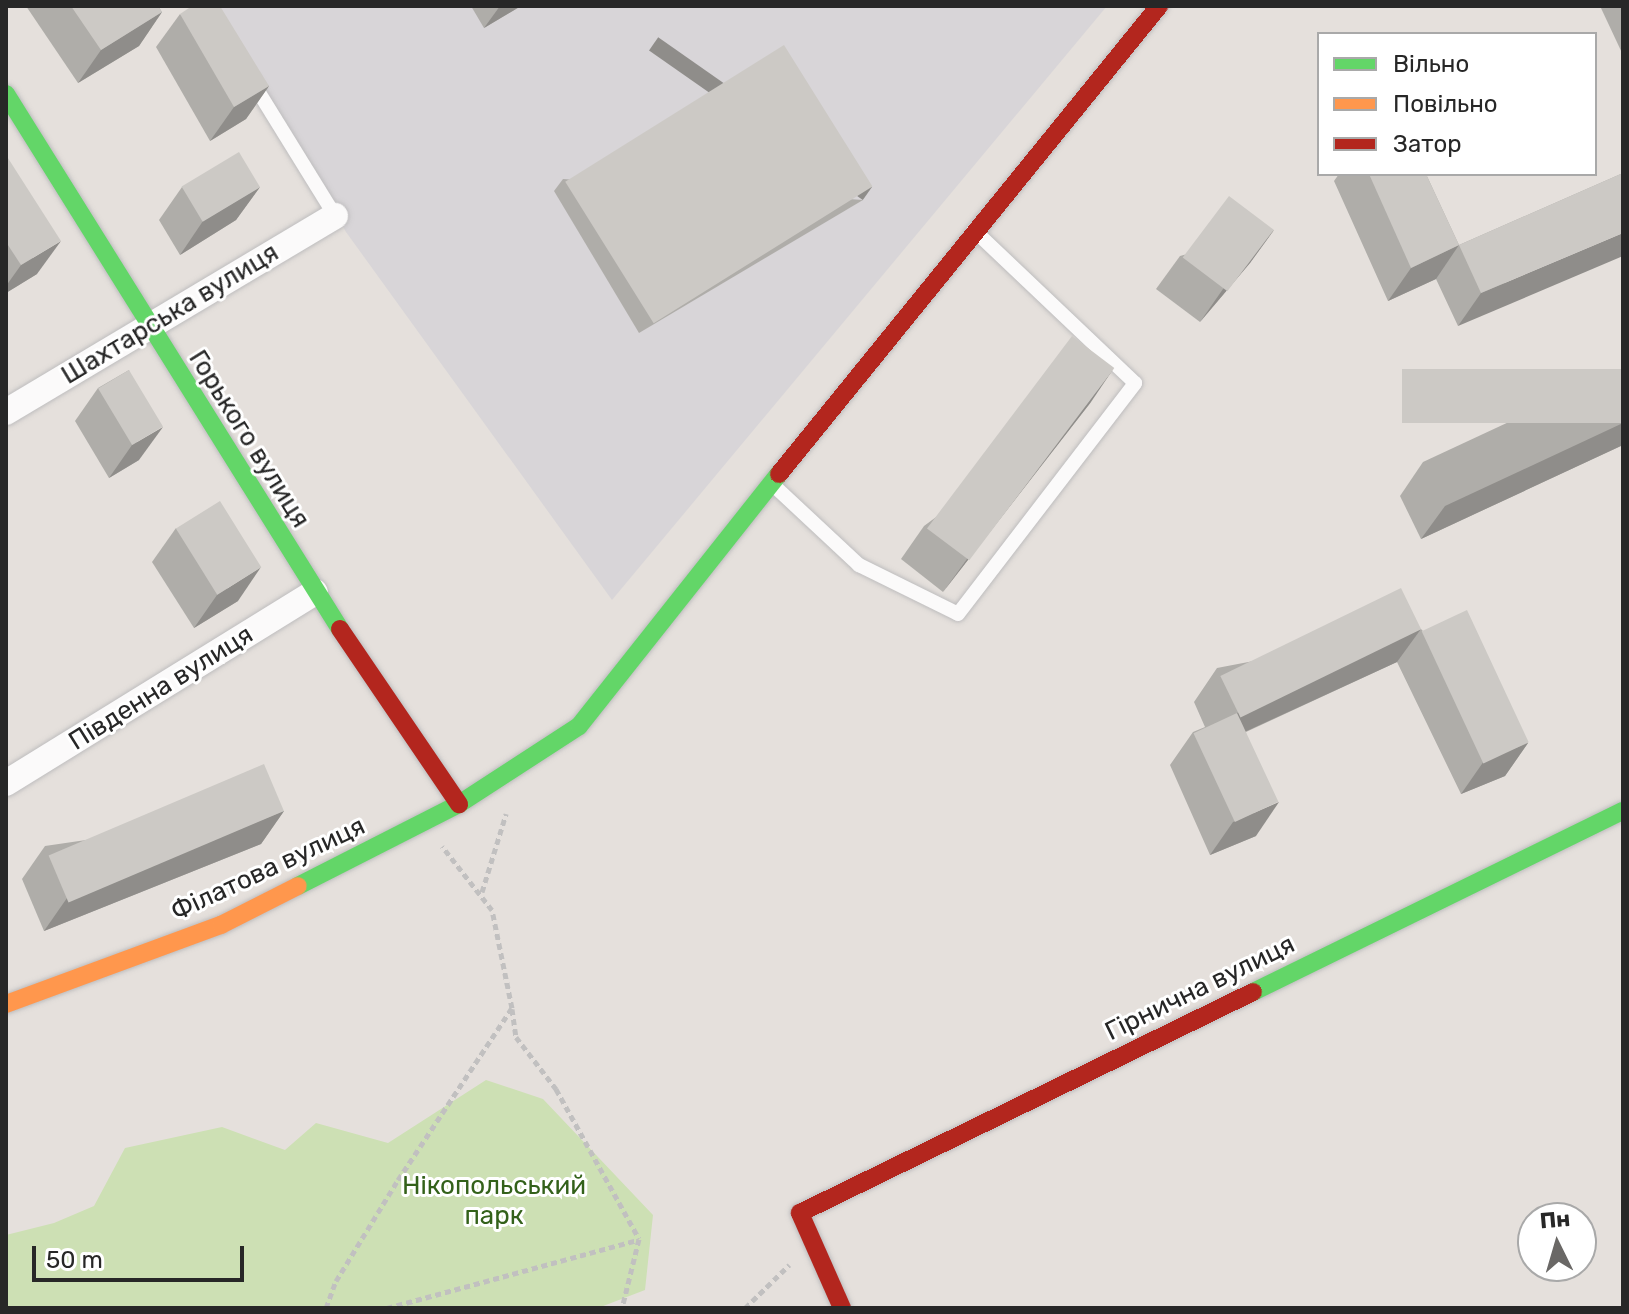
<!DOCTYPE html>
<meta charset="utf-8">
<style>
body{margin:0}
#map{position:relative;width:1629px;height:1314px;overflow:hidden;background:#e5e0dc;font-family:Rubik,sans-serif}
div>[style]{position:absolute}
.industrial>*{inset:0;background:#d8d5d8}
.green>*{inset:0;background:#cde0b4}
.path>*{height:5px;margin-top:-2.5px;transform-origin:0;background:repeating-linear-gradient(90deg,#c1c0c0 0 6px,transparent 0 10px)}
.roads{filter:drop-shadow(0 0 2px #bebdbe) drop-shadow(0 0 2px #bebdbe)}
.lane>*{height:14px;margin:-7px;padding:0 7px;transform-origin:7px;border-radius:7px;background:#fbfafa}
.street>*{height:26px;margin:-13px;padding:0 13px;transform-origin:13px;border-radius:13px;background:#fbfafa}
.fast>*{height:18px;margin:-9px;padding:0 9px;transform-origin:9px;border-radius:9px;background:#63d668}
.slow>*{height:18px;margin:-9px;padding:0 9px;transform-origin:9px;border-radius:9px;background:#ff974d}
.jam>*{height:18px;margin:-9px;padding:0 9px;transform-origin:9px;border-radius:9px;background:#b3261e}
.wall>*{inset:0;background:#afada9}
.shaded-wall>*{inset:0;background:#8f8d8a;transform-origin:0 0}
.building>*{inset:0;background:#ccc9c5;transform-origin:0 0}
span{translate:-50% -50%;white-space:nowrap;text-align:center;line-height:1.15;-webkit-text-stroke:6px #fff;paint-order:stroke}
.street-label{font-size:26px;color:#272727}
.park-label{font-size:26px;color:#33611a}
.frame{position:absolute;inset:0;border:8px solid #272727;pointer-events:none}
.legend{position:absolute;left:1317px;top:32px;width:280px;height:144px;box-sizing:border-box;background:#fff;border:2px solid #a9a9a9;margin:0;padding:10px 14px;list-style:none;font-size:24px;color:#272727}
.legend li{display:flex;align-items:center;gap:16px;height:40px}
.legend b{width:40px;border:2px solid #a9a9a9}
.north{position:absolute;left:1517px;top:1202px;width:80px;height:80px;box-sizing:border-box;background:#fff;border:2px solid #a9a9a9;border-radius:50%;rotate:355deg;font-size:22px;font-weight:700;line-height:32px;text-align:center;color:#272727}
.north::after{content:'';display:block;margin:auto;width:28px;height:36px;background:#6a6866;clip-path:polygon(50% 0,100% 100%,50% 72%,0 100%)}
.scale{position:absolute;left:32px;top:1246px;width:212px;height:36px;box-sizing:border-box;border:4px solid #272727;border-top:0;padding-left:10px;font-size:24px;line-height:28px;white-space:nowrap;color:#272727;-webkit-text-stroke:6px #fff;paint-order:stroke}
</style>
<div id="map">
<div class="industrial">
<div style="clip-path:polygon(217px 6px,1107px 6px,612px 600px,346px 232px)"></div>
</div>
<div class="green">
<div style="clip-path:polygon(486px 1080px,543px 1099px,653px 1215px,645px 1290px,598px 1308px,6px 1308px,6px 1235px,54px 1223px,94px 1206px,125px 1148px,222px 1127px,285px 1150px,316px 1123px,388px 1143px)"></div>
</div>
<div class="path">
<div style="left:482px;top:892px;width:82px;rotate:-72.9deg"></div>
<div style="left:512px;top:1009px;width:28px;rotate:82deg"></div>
<div style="left:516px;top:1037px;width:66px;rotate:52.4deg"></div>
<div style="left:556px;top:1089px;width:171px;rotate:61deg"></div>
<div style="left:639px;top:1239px;width:71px;rotate:103.8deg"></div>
<div style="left:326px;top:1308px;width:29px;rotate:-70deg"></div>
<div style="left:336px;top:1281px;width:119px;rotate:-58.5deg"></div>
<div style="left:398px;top:1180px;width:206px;rotate:-56.5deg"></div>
<div style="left:512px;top:1008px;width:100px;rotate:-101.5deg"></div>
<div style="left:492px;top:910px;width:81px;rotate:-128deg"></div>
<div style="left:387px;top:1308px;width:260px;rotate:-15.2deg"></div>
<div style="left:745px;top:1308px;width:62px;rotate:-44.3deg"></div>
</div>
<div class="roads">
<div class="lane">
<div style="left:253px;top:83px;width:156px;rotate:58.3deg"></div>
<div style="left:772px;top:484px;width:119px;rotate:43deg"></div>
<div style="left:859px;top:565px;width:110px;rotate:26.3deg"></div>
<div style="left:958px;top:614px;width:291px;rotate:-52.5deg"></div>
<div style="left:1135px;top:383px;width:222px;rotate:-136.5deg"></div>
</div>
<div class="street">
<div style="left:6px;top:412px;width:383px;rotate:-30.8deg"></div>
<div style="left:6px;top:783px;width:363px;rotate:-31.7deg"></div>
</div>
<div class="fast">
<div style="left:6px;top:94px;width:631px;rotate:58.02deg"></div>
<div style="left:298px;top:886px;width:181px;rotate:-27deg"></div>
<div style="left:459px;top:804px;width:143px;rotate:-33deg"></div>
<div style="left:579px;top:726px;width:322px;rotate:-51.6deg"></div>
<div style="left:1253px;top:992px;width:412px;rotate:-26.1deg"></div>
</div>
<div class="slow">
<div style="left:6px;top:1004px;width:229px;rotate:-20.2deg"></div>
<div style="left:221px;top:925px;width:86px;rotate:-26.9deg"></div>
</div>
<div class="jam">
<div style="left:779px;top:474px;width:603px;rotate:-50.92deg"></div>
<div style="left:340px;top:629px;width:212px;rotate:55.8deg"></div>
<div style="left:842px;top:1308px;width:104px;rotate:-113.9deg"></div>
<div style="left:800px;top:1213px;width:504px;rotate:-26.01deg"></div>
</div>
</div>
<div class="wall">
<div style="clip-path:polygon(26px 6px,158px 6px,162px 12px,139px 46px,78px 83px)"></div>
<div style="clip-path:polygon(471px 6px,521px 6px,484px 28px)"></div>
<div style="clip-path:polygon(1600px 6px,1623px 6px,1623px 55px)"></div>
<div style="clip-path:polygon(180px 14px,269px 86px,246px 119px,210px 141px,156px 47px)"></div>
<div style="clip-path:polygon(6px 155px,37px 274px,6px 293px)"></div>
<div style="clip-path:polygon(1623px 173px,1458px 326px,1436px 279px,1388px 301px,1334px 181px,1339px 174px,1426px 174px,1459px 245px)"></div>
<div style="clip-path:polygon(563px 179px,863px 200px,639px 333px,554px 191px)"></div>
<div style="clip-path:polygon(182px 187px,260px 187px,236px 220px,180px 255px,159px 220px)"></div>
<div style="clip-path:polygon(1274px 230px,1250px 263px,1200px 322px,1156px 289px,1180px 256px)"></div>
<div style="clip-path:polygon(1623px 369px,1623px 445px,1421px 539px,1400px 496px,1423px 462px)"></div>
<div style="clip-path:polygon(129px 370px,139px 460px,109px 478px,75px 421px,98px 388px)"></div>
<div style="clip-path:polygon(1091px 402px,943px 592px,901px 559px,924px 526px)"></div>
<div style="clip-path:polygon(176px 528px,238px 601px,194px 628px,152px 562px)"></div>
<div style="clip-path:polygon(1421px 629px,1528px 743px,1505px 776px,1461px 794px,1397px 662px,1246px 732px,1256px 836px,1210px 855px,1170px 765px,1193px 732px,1205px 727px,1194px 702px,1217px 668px)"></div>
<div style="clip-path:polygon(284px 811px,261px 844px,44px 931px,22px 879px,45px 846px)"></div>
</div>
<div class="shaded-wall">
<div style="clip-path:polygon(500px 6px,521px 6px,484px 28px)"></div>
<div style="clip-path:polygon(162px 12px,139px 46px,78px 83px,101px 50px)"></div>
<div style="clip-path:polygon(269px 86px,246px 119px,210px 141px,234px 107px)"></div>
<div style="clip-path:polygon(260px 187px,236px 220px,180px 255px,203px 221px)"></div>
<div style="left:872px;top:187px;width:16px;height:261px;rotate:125deg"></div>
<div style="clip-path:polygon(1274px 230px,1250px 263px,1200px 322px,1223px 289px)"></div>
<div style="clip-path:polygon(1623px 233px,1623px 256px,1458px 326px,1481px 293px)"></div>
<div style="clip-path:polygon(61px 241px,37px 274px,6px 293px,6px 286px,21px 265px)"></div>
<div style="clip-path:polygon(1459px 245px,1436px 279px,1388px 301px,1411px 268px)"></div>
<div style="clip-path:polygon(1114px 368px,1091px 402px,943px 592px,967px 559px)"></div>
<div style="clip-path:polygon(1623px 423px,1623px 445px,1421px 539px,1445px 506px)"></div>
<div style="clip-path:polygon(163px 427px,139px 460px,109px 478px,132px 445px)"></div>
<div style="clip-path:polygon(261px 567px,238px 601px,194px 628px,217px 595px)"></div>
<div style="clip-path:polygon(1421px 629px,1397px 662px,1214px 746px,1237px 713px)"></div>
<div style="clip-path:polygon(1528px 743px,1505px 776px,1461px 794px,1484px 761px)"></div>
<div style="clip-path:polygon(1279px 802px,1256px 836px,1210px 855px,1233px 822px)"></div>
<div style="clip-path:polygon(284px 811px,261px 844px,44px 931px,67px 898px)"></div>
</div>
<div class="building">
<div style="clip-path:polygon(71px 6px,158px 6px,162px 12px,101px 50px)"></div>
<div style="clip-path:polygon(192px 6px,220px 6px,269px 86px,234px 107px,180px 14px)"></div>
<div style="left:784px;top:45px;width:167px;height:258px;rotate:58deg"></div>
<div style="left:239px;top:152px;width:41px;height:67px;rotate:59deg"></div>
<div style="clip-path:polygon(6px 155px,61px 241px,21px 265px,6px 242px)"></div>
<div style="clip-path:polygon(1623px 173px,1623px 233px,1481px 293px,1459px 245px)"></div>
<div style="clip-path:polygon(1369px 174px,1426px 174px,1459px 245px,1411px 268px)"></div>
<div style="left:1229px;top:196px;width:56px;height:77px;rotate:37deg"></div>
<div style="left:1072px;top:336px;width:53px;height:241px;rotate:37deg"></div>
<div style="left:1623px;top:369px;width:54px;height:221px;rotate:90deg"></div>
<div style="left:129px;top:370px;width:66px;height:36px;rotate:59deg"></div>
<div style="left:220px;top:501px;width:78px;height:52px;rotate:58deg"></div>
<div style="left:1401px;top:588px;width:46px;height:201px;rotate:64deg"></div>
<div style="left:1467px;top:610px;width:146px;height:50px;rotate:65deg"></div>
<div style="left:1237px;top:713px;width:98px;height:48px;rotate:65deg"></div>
<div style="left:264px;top:764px;width:51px;height:234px;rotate:67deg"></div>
</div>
<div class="street-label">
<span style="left:170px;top:314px;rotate:-31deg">Шахтарська вулиця</span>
<span style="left:249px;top:439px;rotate:58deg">Горького вулиця</span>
<span style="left:161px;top:688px;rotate:-32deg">Південна вулиця</span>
<span style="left:268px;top:869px;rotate:-25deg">Філатова вулиця</span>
<span style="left:1200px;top:988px;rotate:-26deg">Гірнична вулиця</span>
</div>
<div class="park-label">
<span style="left:494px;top:1201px">Нікопольський<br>парк</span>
</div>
<div class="frame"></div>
<ul class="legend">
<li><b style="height:10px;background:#63d668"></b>Вільно</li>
<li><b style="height:10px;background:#ff974d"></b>Повільно</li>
<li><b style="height:10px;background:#b3261e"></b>Затор</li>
</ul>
<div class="north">Пн</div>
<div class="scale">50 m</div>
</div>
